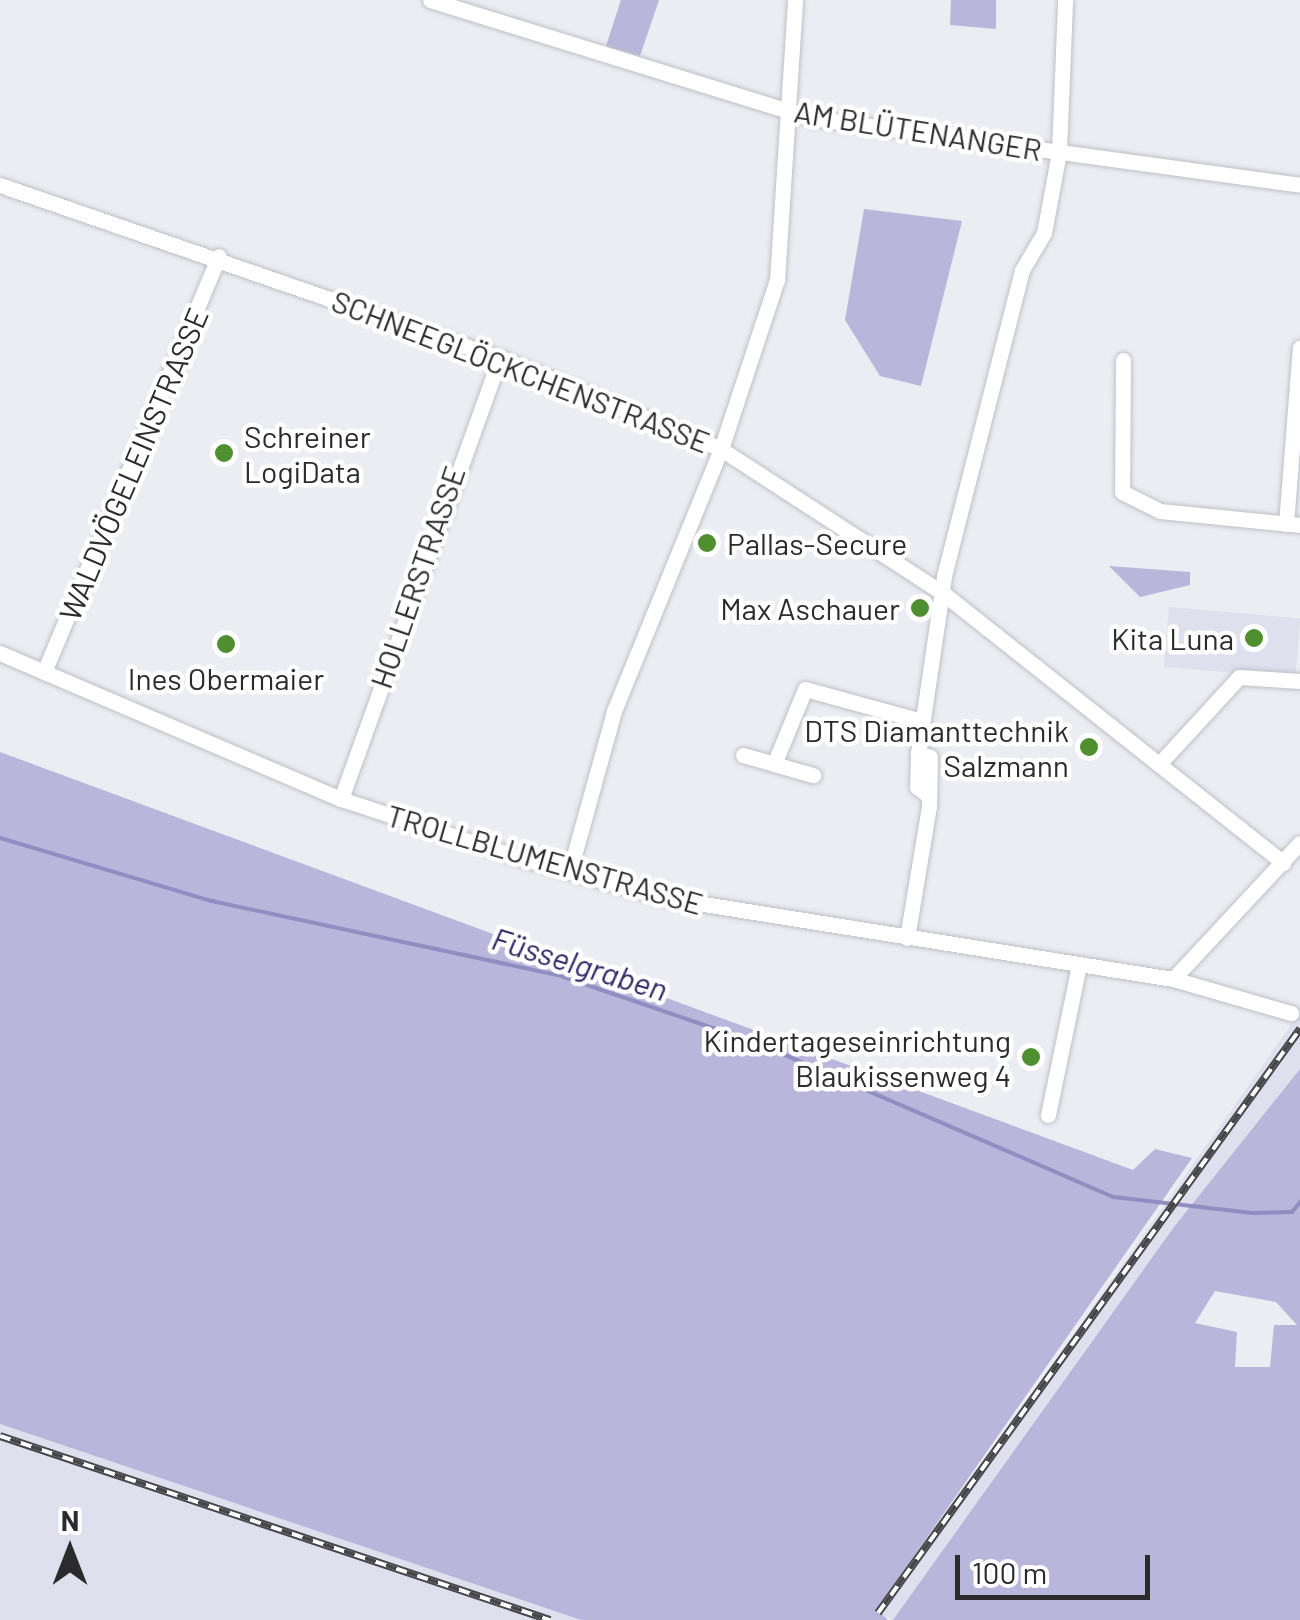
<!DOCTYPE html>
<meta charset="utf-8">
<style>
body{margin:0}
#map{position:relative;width:1300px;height:1620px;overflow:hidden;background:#ececf3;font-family:Barlow,sans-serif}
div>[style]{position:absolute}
.built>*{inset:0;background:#dfdfee;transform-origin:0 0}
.green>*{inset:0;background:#b8b6da}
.stream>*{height:4px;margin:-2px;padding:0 2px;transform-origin:2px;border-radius:2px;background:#908dc0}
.roads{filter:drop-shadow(0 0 2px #bfbfc6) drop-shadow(0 0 2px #bfbfc6)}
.street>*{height:15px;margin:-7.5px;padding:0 7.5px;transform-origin:7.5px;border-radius:7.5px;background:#fff}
.rail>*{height:8px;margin-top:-4px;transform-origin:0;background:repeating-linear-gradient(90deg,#fff 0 11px,#47474b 0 22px);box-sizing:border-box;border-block:2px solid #47474b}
.dots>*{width:28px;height:28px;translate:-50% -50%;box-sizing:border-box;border:5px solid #fff;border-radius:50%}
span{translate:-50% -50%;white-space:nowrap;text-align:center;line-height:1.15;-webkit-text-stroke:9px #fff;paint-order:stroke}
.street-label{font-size:30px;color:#2b2b2e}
.poi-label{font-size:30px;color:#2b2b2e}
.left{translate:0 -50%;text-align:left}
.right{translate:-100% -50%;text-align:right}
.water-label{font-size:32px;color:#332866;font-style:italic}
.north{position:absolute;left:20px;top:1500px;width:100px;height:100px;-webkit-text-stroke:8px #fff;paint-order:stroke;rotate:0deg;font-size:28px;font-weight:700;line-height:40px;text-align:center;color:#2b2b2e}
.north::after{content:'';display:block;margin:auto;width:35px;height:45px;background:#2b2b2e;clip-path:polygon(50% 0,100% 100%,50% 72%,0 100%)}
.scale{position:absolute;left:955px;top:1555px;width:195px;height:45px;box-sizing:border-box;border:5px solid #2b2b2e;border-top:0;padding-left:12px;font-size:30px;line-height:35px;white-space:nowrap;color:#2b2b2e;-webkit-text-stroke:8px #fff;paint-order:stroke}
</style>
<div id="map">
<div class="built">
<div style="left:1169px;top:607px;width:132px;height:60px;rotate:5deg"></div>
<div style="clip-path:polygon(1300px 1012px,1300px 1069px,1174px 1227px,961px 1534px,893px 1620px,878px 1613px)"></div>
<div style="clip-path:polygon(0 1424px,581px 1620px,0 1620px)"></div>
</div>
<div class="green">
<div style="clip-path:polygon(621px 0,659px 0,640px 56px,606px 46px)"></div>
<div style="clip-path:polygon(951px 0,996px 0,996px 29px,950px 25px)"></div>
<div style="clip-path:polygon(864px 209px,962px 221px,921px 386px,880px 376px,845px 320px)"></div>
<div style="clip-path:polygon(1109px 566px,1190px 572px,1190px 585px,1140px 597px)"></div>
<div style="clip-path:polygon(0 752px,1133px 1170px,1155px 1149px,1192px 1158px,877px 1609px,888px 1620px,581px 1620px,0 1424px)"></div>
<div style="clip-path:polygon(evenodd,1300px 1069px,1300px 1620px,893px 1620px,1174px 1227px,1300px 1069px,1215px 1291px,1276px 1302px,1297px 1325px,1274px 1325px,1270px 1367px,1235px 1367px,1237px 1332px,1195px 1323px,1215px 1291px)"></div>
</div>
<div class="stream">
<div style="left:0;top:838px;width:221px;rotate:16.6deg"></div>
<div style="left:212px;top:901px;width:357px;rotate:12.1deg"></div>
<div style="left:561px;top:976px;width:213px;rotate:18.9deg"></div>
<div style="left:762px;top:1045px;width:383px;rotate:23.4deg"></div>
<div style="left:1114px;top:1197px;width:139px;rotate:6.6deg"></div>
<div style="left:1252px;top:1213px;width:40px;rotate:-1.4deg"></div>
<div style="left:1292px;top:1212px;width:13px;rotate:-51deg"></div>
</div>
<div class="roads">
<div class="street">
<div style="left:430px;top:0;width:400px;rotate:17.2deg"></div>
<div style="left:812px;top:118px;width:493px;rotate:7.8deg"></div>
<div style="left:0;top:185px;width:532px;rotate:19.08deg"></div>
<div style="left:503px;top:359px;width:236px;rotate:22.4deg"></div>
<div style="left:721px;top:449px;width:266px;rotate:33deg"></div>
<div style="left:944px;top:594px;width:433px;rotate:38.4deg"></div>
<div style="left:1123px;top:360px;width:132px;rotate:90.4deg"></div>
<div style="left:1122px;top:492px;width:42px;rotate:26.6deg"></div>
<div style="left:1160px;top:511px;width:141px;rotate:5.7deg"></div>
<div style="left:1286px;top:524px;width:177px;rotate:-85.5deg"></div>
<div style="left:0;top:653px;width:371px;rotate:23.2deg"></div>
<div style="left:341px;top:799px;width:185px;rotate:18.2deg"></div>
<div style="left:517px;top:857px;width:155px;rotate:15.4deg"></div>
<div style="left:666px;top:898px;width:513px;rotate:9.08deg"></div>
<div style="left:1173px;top:979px;width:123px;rotate:16.1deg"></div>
<div style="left:44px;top:672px;width:451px;rotate:-67.2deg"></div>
<div style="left:743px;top:755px;width:32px;rotate:16deg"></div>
<div style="left:774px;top:764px;width:81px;rotate:-67.5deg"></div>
<div style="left:805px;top:689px;width:121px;rotate:15.3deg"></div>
<div style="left:1160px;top:763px;width:117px;rotate:-47.4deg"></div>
<div style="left:1239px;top:677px;width:61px;rotate:3.8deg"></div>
<div style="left:774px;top:764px;width:41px;rotate:15.8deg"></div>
<div style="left:929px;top:796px;width:15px;rotate:-143deg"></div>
<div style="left:917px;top:787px;width:34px;rotate:-88deg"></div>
<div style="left:918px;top:753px;width:179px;rotate:-81.6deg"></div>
<div style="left:944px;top:576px;width:316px;rotate:-75.7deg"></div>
<div style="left:1022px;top:270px;width:43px;rotate:-59.3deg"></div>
<div style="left:1044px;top:233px;width:82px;rotate:-79.5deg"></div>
<div style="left:1059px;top:152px;width:152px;rotate:-87.7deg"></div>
<div style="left:341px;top:799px;width:469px;rotate:-70.2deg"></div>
<div style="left:570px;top:870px;width:165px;rotate:-74.5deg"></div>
<div style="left:614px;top:711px;width:283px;rotate:-67.8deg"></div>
<div style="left:721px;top:449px;width:178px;rotate:-71.7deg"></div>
<div style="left:777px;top:280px;width:281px;rotate:-86.3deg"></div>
<div style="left:907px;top:938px;width:134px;rotate:-80.5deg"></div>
<div style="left:929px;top:806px;width:49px;rotate:-88.8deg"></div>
<div style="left:930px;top:757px;width:13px;rotate:-162deg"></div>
<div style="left:1173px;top:979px;width:186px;rotate:-47deg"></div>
<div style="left:1048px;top:1115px;width:153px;rotate:-78.3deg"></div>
</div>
</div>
<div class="rail">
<div style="left:0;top:1436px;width:580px;rotate:18.5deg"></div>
<div style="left:878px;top:1613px;width:721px;rotate:-54.15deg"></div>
</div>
<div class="dots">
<div style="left:224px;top:453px;background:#4f8f30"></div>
<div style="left:707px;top:543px;background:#4f8f30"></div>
<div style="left:920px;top:608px;background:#4f8f30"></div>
<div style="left:1254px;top:638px;background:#4f8f30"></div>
<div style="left:226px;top:644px;background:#4f8f30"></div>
<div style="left:1089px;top:747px;background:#4f8f30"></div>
<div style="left:1031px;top:1057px;background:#4f8f30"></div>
</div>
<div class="street-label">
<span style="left:918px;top:130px;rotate:9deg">AM BLÜTENANGER</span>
<span style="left:521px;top:371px;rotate:21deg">SCHNEEGLÖCKCHENSTRASSE</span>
<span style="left:133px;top:464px;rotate:-67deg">WALDVÖGELEINSTRASSE</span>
<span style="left:417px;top:577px;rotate:-71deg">HOLLERSTRASSE</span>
<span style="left:545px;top:859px;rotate:16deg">TROLLBLUMENSTRASSE</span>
</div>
<div class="poi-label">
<span class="left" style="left:244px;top:453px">Schreiner<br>LogiData</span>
<span class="left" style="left:727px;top:543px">Pallas-Secure</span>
<span class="right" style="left:900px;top:608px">Max Aschauer</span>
<span class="right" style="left:1234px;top:638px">Kita Luna</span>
<span style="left:226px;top:678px">Ines Obermaier</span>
<span class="right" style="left:1069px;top:747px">DTS Diamanttechnik<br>Salzmann</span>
<span class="right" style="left:1011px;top:1057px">Kindertageseinrichtung<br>Blaukissenweg 4</span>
</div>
<div class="water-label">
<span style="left:580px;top:963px;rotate:17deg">Füsselgraben</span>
</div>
<div class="north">N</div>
<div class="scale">100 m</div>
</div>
